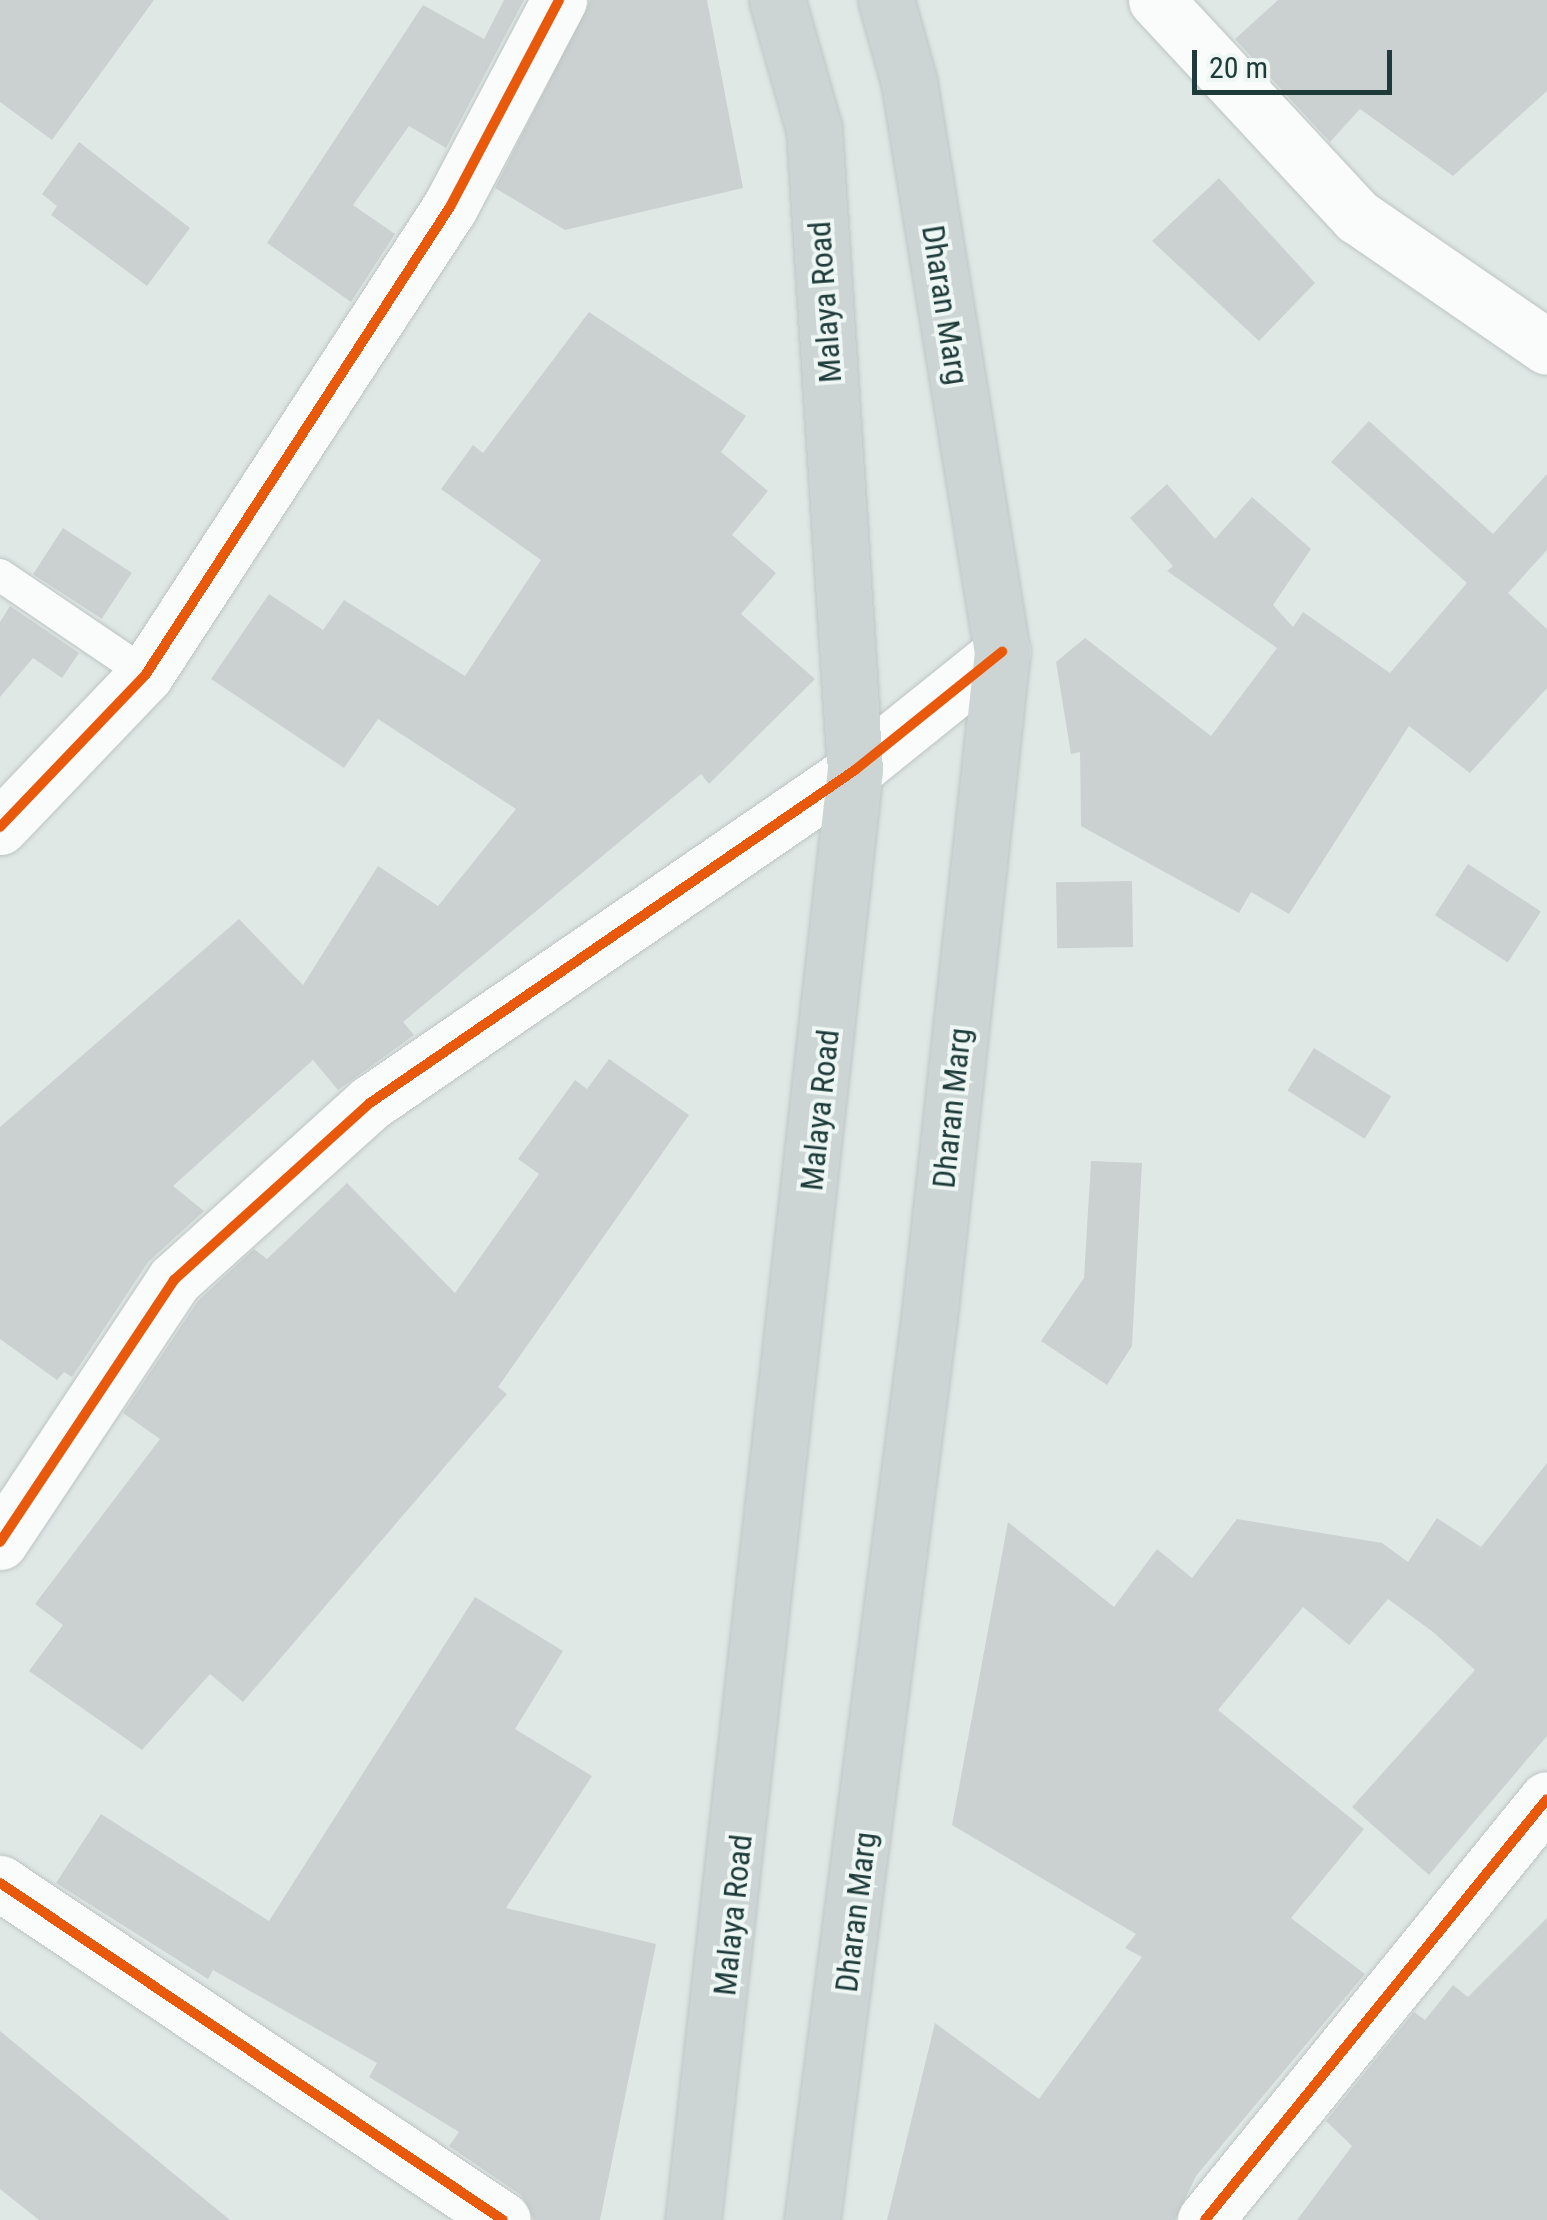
<!DOCTYPE html>
<style>
body{margin:0}
#map{position:relative;width:1547px;height:2220px;overflow:hidden;background:#e0e8e6;font-family:"Roboto Condensed",sans-serif}
div>[style]{position:absolute}
.building>*{inset:0;background:#cbd1d0;transform-origin:0 0}
.roads{filter:drop-shadow(0 0 2px #bdc5c3) drop-shadow(0 0 2px #bdc5c3)}
.lane>*{height:32px;margin:-16px;padding:0 16px;transform-origin:16px;border-radius:16px;background:#fafcfb}
.street>*{height:55px;margin:-27.5px;padding:0 27.5px;transform-origin:27.5px;border-radius:27.5px;background:#fafcfb}
.primary>*{height:55px;margin:-27.5px;padding:0 27.5px;transform-origin:27.5px;border-radius:27.5px;background:#ccd5d4}
.cycleway>*{height:10px;margin:-5px;padding:0 5px;transform-origin:5px;border-radius:5px;background:#e8590c}
span{translate:-50% -50%;white-space:nowrap;text-align:center;line-height:1.15;-webkit-text-stroke:8px #eef7f4;paint-order:stroke}
.street-label{font-size:32px;color:#1e3b39}
.scale{position:absolute;left:1192px;top:50px;width:200px;height:45px;box-sizing:border-box;border:5px solid #1e3b39;border-top:0;padding-left:12px;font-size:30px;line-height:35px;white-space:nowrap;color:#1e3b39;-webkit-text-stroke:8px #eef7f4;paint-order:stroke}
</style>
<div id="map">
<div class="building">
<div style="clip-path:polygon(0 0,154px 0,52px 140px,0 102px)"></div>
<div style="clip-path:polygon(504px 0,524px 0,446px 148px,409px 126px,353px 205px,395px 234px,351px 302px,267px 243px,423px 5px,484px 39px)"></div>
<div style="clip-path:polygon(590px 0,707px 0,743px 188px,565px 230px,495px 188px)"></div>
<div style="clip-path:polygon(1278px 0,1547px 0,1547px 91px,1453px 176px,1360px 109px,1330px 142px,1235px 39px)"></div>
<div style="clip-path:polygon(79px 142px,190px 228px,147px 286px,51px 215px,57px 206px,42px 194px)"></div>
<div style="clip-path:polygon(1219px 178px,1315px 283px,1259px 341px,1152px 241px)"></div>
<div style="clip-path:polygon(589px 312px,746px 416px,721px 452px,768px 491px,732px 535px,776px 573px,741px 614px,815px 679px,709px 784px,701px 774px,403px 1022px,414px 1035px,338px 1090px,313px 1060px,173px 1186px,204px 1211px,148px 1262px,72px 1377px,64px 1372px,57px 1380px,0 1339px,0 1127px,239px 919px,303px 985px,378px 866px,438px 906px,516px 809px,378px 719px,344px 768px,211px 679px,269px 594px,323px 630px,344px 600px,465px 676px,541px 560px,441px 489px,473px 445px,483px 453px)"></div>
<div style="clip-path:polygon(1369px 421px,1493px 534px,1547px 474px,1547px 550px,1508px 593px,1547px 629px,1547px 688px,1470px 773px,1409px 726px,1289px 914px,1251px 892px,1239px 913px,1081px 826px,1080px 752px,1071px 754px,1056px 662px,1085px 638px,1211px 736px,1277px 648px,1167px 571px,1173px 566px,1130px 518px,1167px 484px,1215px 539px,1252px 497px,1311px 549px,1273px 605px,1293px 627px,1303px 612px,1390px 673px,1467px 583px,1331px 462px)"></div>
<div style="left:63px;top:528px;width:82px;height:55px;rotate:33deg"></div>
<div style="clip-path:polygon(10px 606px,79px 653px,62px 678px,33px 658px,0 697px,0 622px)"></div>
<div style="left:1468px;top:864px;width:87px;height:61px;rotate:33deg"></div>
<div style="left:1132px;top:881px;width:66px;height:76px;rotate:89deg"></div>
<div style="left:1314px;top:1048px;width:91px;height:50px;rotate:32deg"></div>
<div style="clip-path:polygon(609px 1059px,689px 1115px,498px 1387px,507px 1394px,243px 1702px,210px 1674px,142px 1750px,29px 1671px,63px 1625px,35px 1604px,160px 1439px,123px 1413px,198px 1301px,254px 1249px,267px 1259px,347px 1183px,455px 1293px,539px 1174px,518px 1159px,575px 1080px,587px 1089px)"></div>
<div style="clip-path:polygon(1091px 1161px,1142px 1163px,1132px 1346px,1107px 1385px,1041px 1341px,1084px 1278px)"></div>
<div style="clip-path:polygon(1547px 1463px,1547px 1736px,1429px 1875px,1352px 1807px,1475px 1670px,1433px 1632px,1388px 1599px,1349px 1645px,1303px 1607px,1218px 1710px,1364px 1829px,1291px 1918px,1365px 1974px,1196px 2176px,1175px 2220px,887px 2220px,935px 2023px,1039px 2099px,1142px 1957px,1125px 1948px,1136px 1934px,952px 1825px,1008px 1522px,1114px 1607px,1157px 1549px,1192px 1578px,1237px 1519px,1382px 1543px,1408px 1562px,1437px 1518px,1481px 1547px)"></div>
<div style="clip-path:polygon(475px 1597px,563px 1651px,515px 1729px,592px 1776px,506px 1908px,656px 1944px,600px 2220px,534px 2220px,521px 2195px,449px 2146px,459px 2132px,369px 2077px,377px 2063px,213px 1970px,208px 1979px,56px 1883px,101px 1814px,269px 1921px)"></div>
<div style="clip-path:polygon(1547px 1918px,1547px 2220px,1297px 2220px,1352px 2146px,1326px 2121px,1414px 2012px,1425px 2020px,1453px 1985px,1468px 1997px)"></div>
<div style="clip-path:polygon(0 2031px,230px 2220px,39px 2220px,0 2189px)"></div>
</div>
<div class="roads">
<div class="lane">
<div style="left:0;top:575px;width:176px;rotate:34.1deg"></div>
</div>
<div class="street">
<div style="left:1156px;top:0;width:296px;rotate:47.1deg"></div>
<div style="left:1358px;top:217px;width:229px;rotate:34.5deg"></div>
<div style="left:0;top:827px;width:211px;rotate:-46.3deg"></div>
<div style="left:146px;top:674px;width:557px;rotate:-56.94deg"></div>
<div style="left:450px;top:207px;width:234px;rotate:-62.2deg"></div>
<div style="left:0;top:1542px;width:315px;rotate:-56.4deg"></div>
<div style="left:174px;top:1280px;width:264px;rotate:-42.1deg"></div>
<div style="left:370px;top:1103px;width:588px;rotate:-34.47deg"></div>
<div style="left:855px;top:770px;width:189px;rotate:-38.8deg"></div>
<div style="left:0;top:1883px;width:605px;rotate:33.82deg"></div>
<div style="left:1205px;top:2220px;width:542px;rotate:-50.91deg"></div>
</div>
<div class="primary">
<div style="left:693px;top:2220px;width:1459px;rotate:-83.63deg"></div>
<div style="left:855px;top:770px;width:642px;rotate:-93.66deg"></div>
<div style="left:814px;top:129px;width:134px;rotate:-106deg"></div>
<div style="left:812px;top:2220px;width:909px;rotate:-82.6deg"></div>
<div style="left:929px;top:1319px;width:671px;rotate:-83.75deg"></div>
<div style="left:1002px;top:652px;width:578px;rotate:-99.27deg"></div>
<div style="left:909px;top:82px;width:85px;rotate:-105.7deg"></div>
</div>
</div>
<div class="cycleway">
<div style="left:0;top:827px;width:211px;rotate:-46.3deg"></div>
<div style="left:146px;top:674px;width:557px;rotate:-56.94deg"></div>
<div style="left:450px;top:207px;width:234px;rotate:-62.2deg"></div>
<div style="left:0;top:1542px;width:315px;rotate:-56.4deg"></div>
<div style="left:174px;top:1280px;width:264px;rotate:-42.1deg"></div>
<div style="left:370px;top:1103px;width:588px;rotate:-34.47deg"></div>
<div style="left:855px;top:770px;width:189px;rotate:-38.8deg"></div>
<div style="left:0;top:1883px;width:605px;rotate:33.82deg"></div>
<div style="left:1205px;top:2220px;width:542px;rotate:-50.91deg"></div>
</div>
<div class="street-label">
<span style="left:825px;top:302px;rotate:-94deg">Malaya Road</span>
<span style="left:945px;top:305px;rotate:81deg">Dharan Marg</span>
<span style="left:952px;top:1108px;rotate:-84deg">Dharan Marg</span>
<span style="left:820px;top:1110px;rotate:-84deg">Malaya Road</span>
<span style="left:856px;top:1912px;rotate:-83deg">Dharan Marg</span>
<span style="left:733px;top:1915px;rotate:-84deg">Malaya Road</span>
</div>
<div class="scale">20 m</div>
</div>
